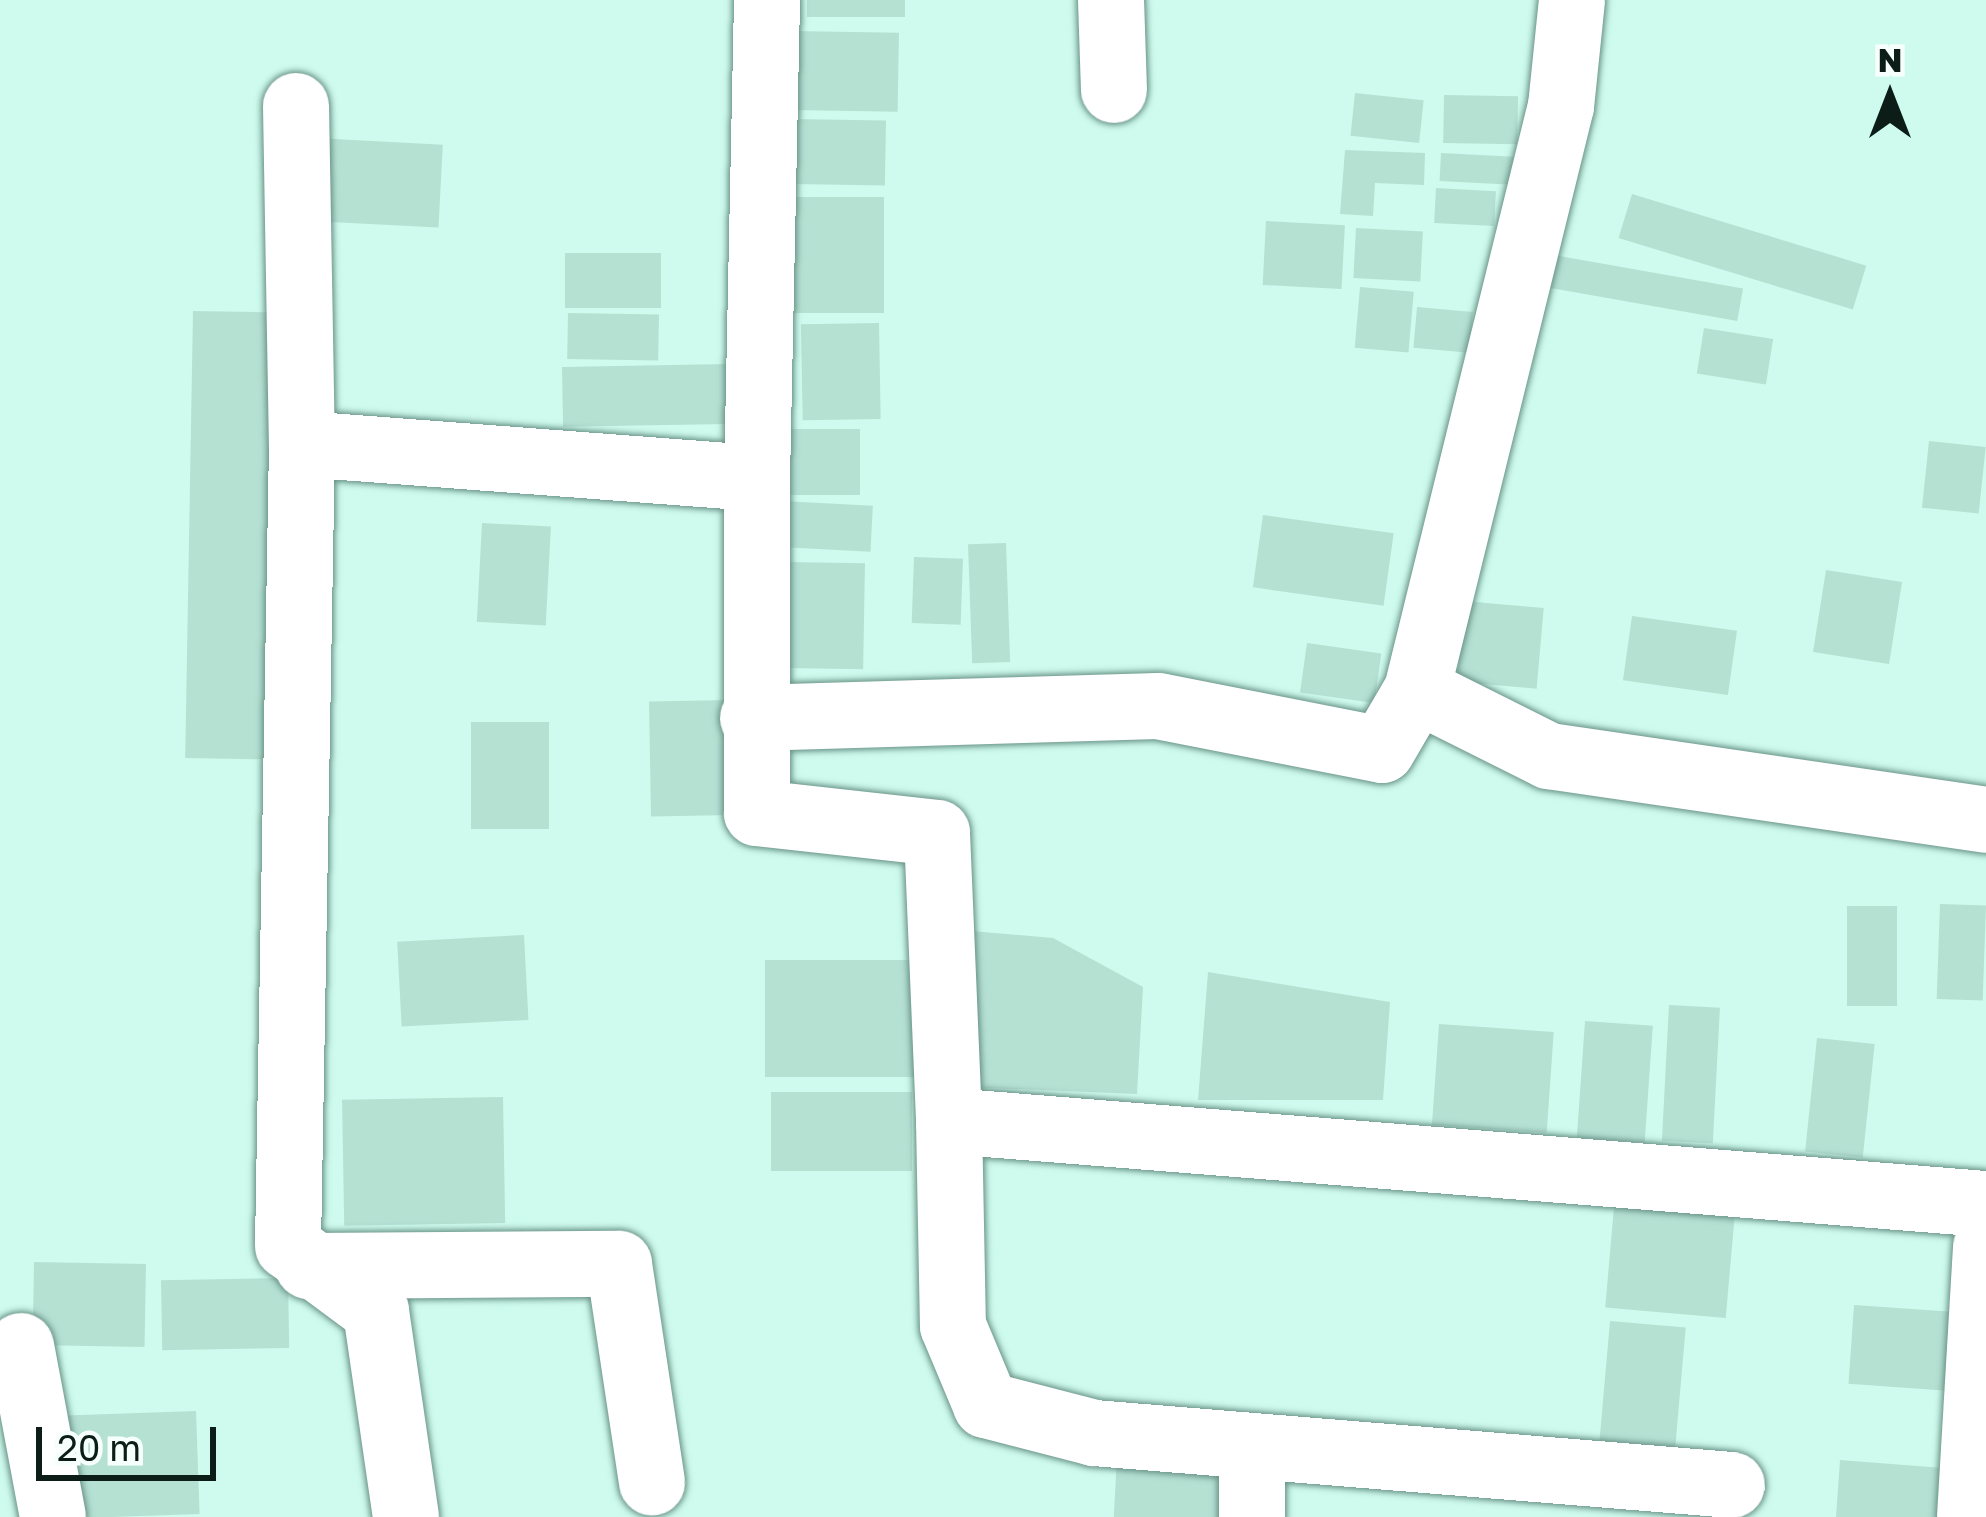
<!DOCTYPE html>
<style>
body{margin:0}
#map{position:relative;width:1986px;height:1517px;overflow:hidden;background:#cefbed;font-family:"Golos Text",sans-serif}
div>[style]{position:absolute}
.building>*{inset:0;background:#b5e1d3;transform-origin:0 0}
.roads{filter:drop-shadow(0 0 3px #699387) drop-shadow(0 0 3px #699387)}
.minor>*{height:66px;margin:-33px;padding:0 33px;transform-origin:33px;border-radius:33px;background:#fff}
span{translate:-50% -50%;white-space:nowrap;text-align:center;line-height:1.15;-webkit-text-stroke:10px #f6fffc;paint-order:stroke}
.north{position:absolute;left:1830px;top:36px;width:120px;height:120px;-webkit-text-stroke:9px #f6fffc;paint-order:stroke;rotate:0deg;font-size:33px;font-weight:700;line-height:48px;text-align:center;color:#0c1d18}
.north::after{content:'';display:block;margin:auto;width:42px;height:54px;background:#0c1d18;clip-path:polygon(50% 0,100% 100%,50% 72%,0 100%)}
.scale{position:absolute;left:36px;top:1427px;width:180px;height:54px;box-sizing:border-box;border:6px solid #0c1d18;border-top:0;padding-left:15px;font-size:36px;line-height:42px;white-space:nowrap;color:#0c1d18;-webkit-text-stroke:9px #f6fffc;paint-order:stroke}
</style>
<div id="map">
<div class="building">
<div style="left:807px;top:0;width:98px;height:17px"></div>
<div style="left:793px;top:31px;width:106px;height:79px;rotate:1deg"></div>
<div style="left:1355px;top:93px;width:69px;height:43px;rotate:6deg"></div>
<div style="left:1444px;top:95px;width:74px;height:48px;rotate:1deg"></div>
<div style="left:793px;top:119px;width:93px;height:65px;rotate:1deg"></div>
<div style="left:315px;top:138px;width:128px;height:83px;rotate:3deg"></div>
<div style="clip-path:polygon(1345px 150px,1425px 153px,1424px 185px,1375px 183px,1373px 216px,1340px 214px)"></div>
<div style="left:1441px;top:153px;width:73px;height:28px;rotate:3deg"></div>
<div style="left:1436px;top:188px;width:60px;height:35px;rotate:3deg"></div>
<div style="left:1632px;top:194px;width:245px;height:46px;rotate:17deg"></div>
<div style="left:792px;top:197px;width:92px;height:116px"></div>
<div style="left:1266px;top:221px;width:79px;height:64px;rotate:3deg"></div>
<div style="left:1356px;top:228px;width:67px;height:50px;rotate:3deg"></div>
<div style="left:661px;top:253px;width:55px;height:96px;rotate:90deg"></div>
<div style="left:1548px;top:254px;width:198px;height:33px;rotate:10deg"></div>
<div style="left:1360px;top:287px;width:54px;height:61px;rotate:5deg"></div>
<div style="left:1417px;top:307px;width:56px;height:41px;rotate:5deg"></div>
<div style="left:193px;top:311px;width:81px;height:447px;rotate:1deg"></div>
<div style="left:568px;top:313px;width:91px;height:46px;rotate:1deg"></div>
<div style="left:879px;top:323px;width:96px;height:78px;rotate:89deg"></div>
<div style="left:1704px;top:328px;width:70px;height:46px;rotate:9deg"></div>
<div style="left:727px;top:364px;width:60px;height:165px;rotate:89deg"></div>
<div style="left:790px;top:429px;width:70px;height:66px"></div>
<div style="left:1929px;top:441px;width:57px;height:67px;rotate:6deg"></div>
<div style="left:782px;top:501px;width:91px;height:46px;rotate:3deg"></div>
<div style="left:1263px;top:515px;width:132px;height:73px;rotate:8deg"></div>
<div style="left:482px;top:523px;width:69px;height:99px;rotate:3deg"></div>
<div style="left:1006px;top:543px;width:119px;height:38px;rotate:88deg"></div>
<div style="left:914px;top:557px;width:49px;height:66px;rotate:2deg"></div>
<div style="left:787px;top:562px;width:78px;height:106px;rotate:1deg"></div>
<div style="left:1826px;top:570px;width:77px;height:83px;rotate:9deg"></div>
<div style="left:1464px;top:601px;width:80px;height:81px;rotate:5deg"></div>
<div style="left:1632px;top:616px;width:106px;height:65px;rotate:8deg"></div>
<div style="left:1307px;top:643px;width:75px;height:50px;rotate:8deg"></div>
<div style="left:730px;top:700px;width:115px;height:81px;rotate:89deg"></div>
<div style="left:471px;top:722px;width:78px;height:107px"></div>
<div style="left:1940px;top:904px;width:46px;height:95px;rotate:2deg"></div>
<div style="left:1847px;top:906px;width:50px;height:100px"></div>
<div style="clip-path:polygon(971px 931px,1053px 938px,1143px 987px,1137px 1094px,964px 1087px)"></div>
<div style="left:524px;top:935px;width:85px;height:127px;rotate:87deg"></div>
<div style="left:765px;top:960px;width:173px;height:117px"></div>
<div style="clip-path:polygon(1208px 972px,1390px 1002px,1383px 1100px,1198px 1100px)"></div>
<div style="left:1669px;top:1005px;width:51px;height:136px;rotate:3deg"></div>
<div style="left:1585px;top:1021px;width:68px;height:117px;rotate:4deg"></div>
<div style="left:1439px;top:1024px;width:115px;height:101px;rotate:4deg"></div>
<div style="left:1817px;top:1038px;width:58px;height:114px;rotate:6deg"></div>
<div style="left:771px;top:1092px;width:141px;height:79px"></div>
<div style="left:503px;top:1097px;width:126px;height:161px;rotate:89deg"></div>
<div style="left:1616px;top:1184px;width:121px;height:124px;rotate:5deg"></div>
<div style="left:34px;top:1262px;width:112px;height:83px;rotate:1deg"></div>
<div style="left:288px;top:1278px;width:70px;height:127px;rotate:89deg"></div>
<div style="left:1854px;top:1305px;width:123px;height:79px;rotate:4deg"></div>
<div style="left:1610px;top:1321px;width:76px;height:120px;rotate:5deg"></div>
<div style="left:196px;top:1411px;width:103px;height:130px;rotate:88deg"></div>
<div style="left:1117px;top:1456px;width:117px;height:61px;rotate:3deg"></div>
<div style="clip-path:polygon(1840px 1460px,1969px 1470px,1966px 1517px,1836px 1517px)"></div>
</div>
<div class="roads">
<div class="minor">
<div style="left:1111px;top:0;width:90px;rotate:88.1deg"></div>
<div style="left:1572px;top:0;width:107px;rotate:95.9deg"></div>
<div style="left:1561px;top:106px;width:601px;rotate:103.85deg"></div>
<div style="left:1417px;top:690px;width:148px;rotate:26.6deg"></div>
<div style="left:1549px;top:756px;width:442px;rotate:8.3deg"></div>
<div style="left:296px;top:106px;width:338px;rotate:89deg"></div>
<div style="left:757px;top:478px;width:335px;rotate:90deg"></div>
<div style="left:757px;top:813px;width:181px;rotate:6.3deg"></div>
<div style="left:937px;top:833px;width:288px;rotate:87.6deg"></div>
<div style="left:949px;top:1121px;width:1040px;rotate:4.58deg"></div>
<div style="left:753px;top:718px;width:405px;rotate:-1.7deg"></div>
<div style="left:1158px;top:706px;width:228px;rotate:11.1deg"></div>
<div style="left:1382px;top:750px;width:69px;rotate:-59.7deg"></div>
<div style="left:949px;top:1121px;width:205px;rotate:88.9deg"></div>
<div style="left:953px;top:1326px;width:86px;rotate:67.3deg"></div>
<div style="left:986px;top:1405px;width:112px;rotate:14.5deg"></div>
<div style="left:1094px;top:1433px;width:640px;rotate:4.66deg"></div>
<div style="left:308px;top:1266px;width:311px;rotate:-0.4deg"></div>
<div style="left:619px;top:1264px;width:221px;rotate:81.4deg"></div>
<div style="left:21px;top:1346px;width:174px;rotate:79.4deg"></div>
<div style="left:1252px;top:1446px;width:71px;rotate:90deg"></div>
<div style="left:406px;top:1517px;width:208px;rotate:-98.3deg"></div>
<div style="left:376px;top:1311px;width:109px;rotate:-143.5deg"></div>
<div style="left:288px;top:1246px;width:802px;rotate:-89deg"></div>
<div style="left:302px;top:444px;width:456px;rotate:4.3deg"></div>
<div style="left:757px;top:478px;width:478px;rotate:-88.8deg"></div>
<div style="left:1970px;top:1517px;width:271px;rotate:-86.6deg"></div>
</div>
</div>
<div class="north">N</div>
<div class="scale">20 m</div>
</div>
